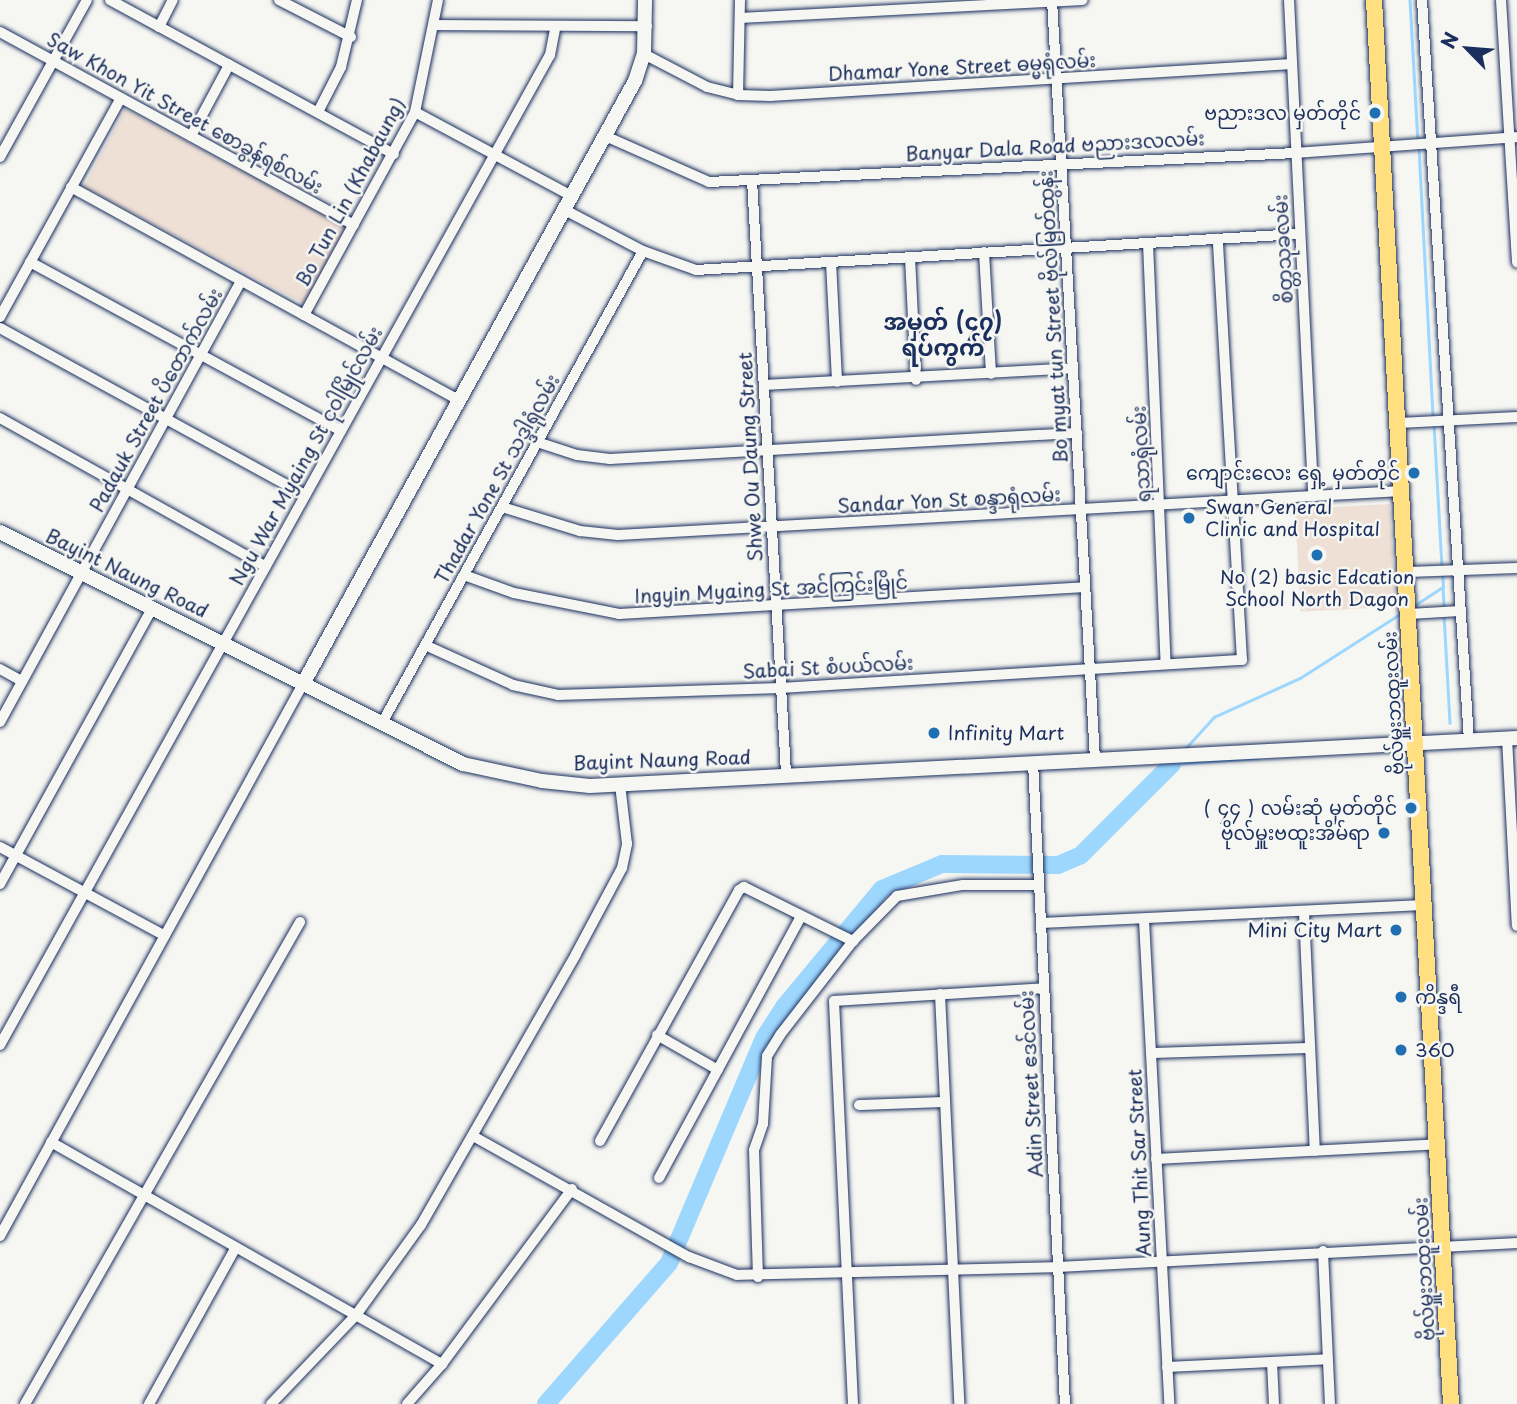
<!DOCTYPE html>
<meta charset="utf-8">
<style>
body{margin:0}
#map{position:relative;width:1517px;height:1404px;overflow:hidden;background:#f6f6f2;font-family:"Playpen Sans","Noto Sans Myanmar",sans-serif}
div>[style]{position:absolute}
.built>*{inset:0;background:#efe0d6;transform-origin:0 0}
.stream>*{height:2.5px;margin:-1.25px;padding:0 1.25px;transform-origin:1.25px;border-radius:1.25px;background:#9ed7fe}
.river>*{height:18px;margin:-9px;padding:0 9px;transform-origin:9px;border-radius:9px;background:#9ed7fe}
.roads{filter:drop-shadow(0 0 2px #1b2f5e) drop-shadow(0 0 2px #1b2f5e)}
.street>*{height:10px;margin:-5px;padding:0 5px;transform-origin:5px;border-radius:5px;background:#f6f6f2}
.secondary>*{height:14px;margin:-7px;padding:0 7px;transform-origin:7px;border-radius:7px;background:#f6f6f2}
.primary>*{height:16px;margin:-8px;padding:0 8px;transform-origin:8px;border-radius:8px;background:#ffdf80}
.dots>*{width:19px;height:19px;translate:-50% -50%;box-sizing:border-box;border:4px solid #f6f6f2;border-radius:50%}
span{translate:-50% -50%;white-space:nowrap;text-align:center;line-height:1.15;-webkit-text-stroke:5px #f6f6f2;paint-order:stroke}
.street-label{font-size:19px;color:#1b2f5e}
.poi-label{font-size:19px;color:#1b2f5e}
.right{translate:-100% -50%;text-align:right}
.left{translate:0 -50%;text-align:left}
.quarter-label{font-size:23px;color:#1b2f5e;font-weight:700}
.north{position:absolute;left:1433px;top:14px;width:70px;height:70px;-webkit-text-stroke:5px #f6f6f2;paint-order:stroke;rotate:295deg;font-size:19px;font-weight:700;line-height:28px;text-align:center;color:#1b2f5e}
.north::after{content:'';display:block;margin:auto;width:24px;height:32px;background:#1b2f5e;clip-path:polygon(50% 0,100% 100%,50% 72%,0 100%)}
</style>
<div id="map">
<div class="built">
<div style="left:125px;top:109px;width:252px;height:88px;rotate:28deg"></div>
<div style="left:1390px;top:504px;width:103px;height:95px;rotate:87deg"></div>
</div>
<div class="stream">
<div style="left:1410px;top:0;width:141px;rotate:86.8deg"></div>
<div style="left:1419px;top:148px;width:269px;rotate:87deg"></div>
<div style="left:1434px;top:424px;width:144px;rotate:86.8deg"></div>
<div style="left:1443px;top:587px;width:21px;rotate:87deg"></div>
<div style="left:1415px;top:605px;width:33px;rotate:-33deg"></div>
<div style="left:1443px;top:587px;width:13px;rotate:-94deg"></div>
<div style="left:1444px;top:615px;width:108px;rotate:86.8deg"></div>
<div style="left:1183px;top:751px;width:46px;rotate:-47.6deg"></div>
<div style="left:1214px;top:717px;width:94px;rotate:-24.4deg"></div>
<div style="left:1300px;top:678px;width:119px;rotate:-32.6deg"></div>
<div style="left:1172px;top:764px;width:86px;rotate:-4deg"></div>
</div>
<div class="river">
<div style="left:546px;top:1404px;width:187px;rotate:-48.9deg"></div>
<div style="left:669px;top:1263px;width:244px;rotate:-67.1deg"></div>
<div style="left:764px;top:1038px;width:37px;rotate:-57deg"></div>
<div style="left:784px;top:1007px;width:153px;rotate:-50.3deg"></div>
<div style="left:882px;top:889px;width:65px;rotate:-22.6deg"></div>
<div style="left:942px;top:864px;width:116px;rotate:0.5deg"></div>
<div style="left:1058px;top:865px;width:25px;rotate:-23deg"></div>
<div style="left:1081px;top:855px;width:129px;rotate:-45deg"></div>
</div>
<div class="roads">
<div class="street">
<div style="left:110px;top:0;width:323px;rotate:28.5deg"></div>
<div style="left:279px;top:0;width:81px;rotate:27.2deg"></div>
<div style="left:1052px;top:0;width:760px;rotate:86.76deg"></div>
<div style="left:1289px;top:0;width:497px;rotate:87.2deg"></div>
<div style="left:1422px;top:0;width:741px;rotate:86.37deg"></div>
<div style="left:1501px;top:0;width:263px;rotate:86.5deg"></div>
<div style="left:740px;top:18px;width:343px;rotate:-3deg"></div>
<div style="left:434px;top:25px;width:213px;rotate:0.3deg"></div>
<div style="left:159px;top:27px;width:30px;rotate:-63deg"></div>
<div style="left:0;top:32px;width:403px;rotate:28.6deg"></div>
<div style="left:644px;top:54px;width:71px;rotate:27.6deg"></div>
<div style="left:707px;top:87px;width:32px;rotate:14deg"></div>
<div style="left:738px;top:95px;width:32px;rotate:2deg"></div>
<div style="left:770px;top:96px;width:523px;rotate:-3.51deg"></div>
<div style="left:738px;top:95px;width:95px;rotate:-88.8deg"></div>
<div style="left:318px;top:112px;width:51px;rotate:-62.9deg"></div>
<div style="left:341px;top:67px;width:69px;rotate:-76.6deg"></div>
<div style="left:415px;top:112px;width:176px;rotate:28.2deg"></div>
<div style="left:603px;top:135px;width:116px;rotate:23.9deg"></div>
<div style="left:709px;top:182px;width:588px;rotate:-2.83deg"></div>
<div style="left:1296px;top:153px;width:222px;rotate:-4.1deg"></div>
<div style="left:191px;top:136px;width:81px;rotate:-61.8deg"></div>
<div style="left:0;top:157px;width:179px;rotate:-61deg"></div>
<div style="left:752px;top:180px;width:595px;rotate:86.72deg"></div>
<div style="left:71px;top:187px;width:442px;rotate:28.8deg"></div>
<div style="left:563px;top:209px;width:90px;rotate:27.7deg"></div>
<div style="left:643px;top:251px;width:56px;rotate:19.7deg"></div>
<div style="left:696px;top:270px;width:604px;rotate:-3.42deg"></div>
<div style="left:1148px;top:243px;width:421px;rotate:87.6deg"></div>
<div style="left:984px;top:252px;width:122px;rotate:86.7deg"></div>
<div style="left:910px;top:257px;width:123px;rotate:87.2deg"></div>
<div style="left:30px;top:262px;width:353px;rotate:28.5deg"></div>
<div style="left:831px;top:262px;width:120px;rotate:87.1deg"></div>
<div style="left:304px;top:315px;width:231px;rotate:-61.3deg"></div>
<div style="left:415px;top:112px;width:114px;rotate:-78.4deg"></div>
<div style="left:0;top:317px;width:250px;rotate:-61.1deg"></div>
<div style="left:0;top:328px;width:348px;rotate:28.7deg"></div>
<div style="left:764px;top:385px;width:309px;rotate:-3.1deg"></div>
<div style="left:0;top:418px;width:304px;rotate:29.2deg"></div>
<div style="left:1399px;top:423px;width:118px;rotate:-2.9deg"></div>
<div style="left:537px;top:442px;width:42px;rotate:18deg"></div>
<div style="left:577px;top:455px;width:33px;rotate:7deg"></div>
<div style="left:610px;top:459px;width:468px;rotate:-3.2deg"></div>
<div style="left:502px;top:507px;width:82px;rotate:17.1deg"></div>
<div style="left:580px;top:531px;width:38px;rotate:6deg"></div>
<div style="left:618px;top:535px;width:785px;rotate:-3.21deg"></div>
<div style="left:1408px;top:572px;width:109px;rotate:-2.1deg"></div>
<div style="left:464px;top:575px;width:53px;rotate:19.8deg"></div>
<div style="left:514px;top:593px;width:107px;rotate:11.3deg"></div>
<div style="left:619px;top:614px;width:467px;rotate:-3.3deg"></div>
<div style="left:1409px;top:614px;width:51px;rotate:-3.4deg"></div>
<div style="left:425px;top:645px;width:97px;rotate:24.4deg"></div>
<div style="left:513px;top:685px;width:46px;rotate:12.5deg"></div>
<div style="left:558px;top:695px;width:223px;rotate:-1.8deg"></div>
<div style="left:781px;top:688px;width:462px;rotate:-3.5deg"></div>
<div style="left:1242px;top:660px;width:422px;rotate:-93.3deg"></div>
<div style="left:0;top:669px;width:25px;rotate:29deg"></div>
<div style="left:0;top:722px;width:503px;rotate:-61.34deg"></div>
<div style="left:382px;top:723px;width:539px;rotate:-61.06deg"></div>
<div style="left:1507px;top:738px;width:188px;rotate:87deg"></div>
<div style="left:1033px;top:762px;width:643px;rotate:87.15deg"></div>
<div style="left:0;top:847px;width:187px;rotate:28.3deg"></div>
<div style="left:0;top:884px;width:316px;rotate:-61.1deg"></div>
<div style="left:1304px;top:912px;width:239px;rotate:87.4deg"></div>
<div style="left:1144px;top:920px;width:485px;rotate:87deg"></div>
<div style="left:1041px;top:923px;width:383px;rotate:-2.7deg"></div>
<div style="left:940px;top:994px;width:410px;rotate:87.3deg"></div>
<div style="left:657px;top:1035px;width:70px;rotate:29.8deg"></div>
<div style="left:0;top:1045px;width:1133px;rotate:-60.95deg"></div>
<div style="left:550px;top:55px;width:26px;rotate:-79deg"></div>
<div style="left:1151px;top:1053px;width:159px;rotate:-1.8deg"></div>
<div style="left:859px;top:1105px;width:86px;rotate:-2deg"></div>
<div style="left:473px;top:1136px;width:248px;rotate:29.3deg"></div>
<div style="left:689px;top:1257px;width:51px;rotate:20.6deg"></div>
<div style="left:737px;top:1275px;width:321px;rotate:-1.4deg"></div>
<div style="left:1058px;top:1267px;width:460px;rotate:-3deg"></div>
<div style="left:600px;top:1141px;width:287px;rotate:-61deg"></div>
<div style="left:739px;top:890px;width:6px;rotate:-31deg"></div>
<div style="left:744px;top:887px;width:122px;rotate:26.4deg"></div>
<div style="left:51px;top:1142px;width:450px;rotate:29.6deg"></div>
<div style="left:1156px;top:1159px;width:282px;rotate:-3deg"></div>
<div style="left:659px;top:1178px;width:298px;rotate:-61.5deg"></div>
<div style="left:0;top:1236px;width:632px;rotate:-61.24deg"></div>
<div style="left:1323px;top:1251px;width:153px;rotate:87.4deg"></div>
<div style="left:758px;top:1277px;width:127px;rotate:-91.8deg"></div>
<div style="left:754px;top:1150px;width:28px;rotate:-71deg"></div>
<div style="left:763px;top:1124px;width:68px;rotate:-86.6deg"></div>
<div style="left:767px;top:1056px;width:25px;rotate:-58deg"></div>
<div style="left:780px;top:1035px;width:119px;rotate:-52.2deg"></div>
<div style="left:853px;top:941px;width:63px;rotate:-45.6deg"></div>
<div style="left:897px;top:896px;width:67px;rotate:-9.5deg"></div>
<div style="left:963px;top:885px;width:74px"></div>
<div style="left:1272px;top:1362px;width:42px;rotate:87.3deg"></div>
<div style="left:1167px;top:1367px;width:161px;rotate:-2.8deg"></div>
<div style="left:25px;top:1404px;width:555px;rotate:-60.29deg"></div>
<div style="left:149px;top:1404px;width:179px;rotate:-61deg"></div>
<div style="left:271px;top:1404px;width:123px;rotate:-46.3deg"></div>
<div style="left:356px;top:1315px;width:111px;rotate:-54.2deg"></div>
<div style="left:421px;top:1225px;width:312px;rotate:-60.2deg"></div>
<div style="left:576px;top:954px;width:98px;rotate:-61.9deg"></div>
<div style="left:622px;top:868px;width:25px;rotate:-78deg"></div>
<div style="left:627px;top:844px;width:60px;rotate:-96.7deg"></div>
<div style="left:407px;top:1404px;width:53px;rotate:-48.8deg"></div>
<div style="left:442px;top:1364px;width:218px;rotate:-53.4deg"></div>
<div style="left:853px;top:1404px;width:403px;rotate:-92.7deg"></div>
<div style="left:834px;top:1001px;width:210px;rotate:-3.5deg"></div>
</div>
<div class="secondary">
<div style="left:0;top:532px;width:518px;rotate:26.61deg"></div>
<div style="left:463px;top:764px;width:81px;rotate:12.1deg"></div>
<div style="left:542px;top:781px;width:48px;rotate:5.9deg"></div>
<div style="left:590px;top:786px;width:928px;rotate:-2.96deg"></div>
<div style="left:304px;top:682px;width:686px;rotate:-61.16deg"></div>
<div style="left:635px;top:81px;width:28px;rotate:-72deg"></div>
<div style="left:644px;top:54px;width:54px;rotate:-88.9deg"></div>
</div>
<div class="primary">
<div style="left:1374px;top:0;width:1406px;rotate:86.86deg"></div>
</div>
</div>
<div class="dots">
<div style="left:1375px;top:113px;background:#1f6fb2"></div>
<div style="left:1414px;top:473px;background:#1f6fb2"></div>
<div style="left:1189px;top:518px;background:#1f6fb2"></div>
<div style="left:1317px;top:555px;background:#1f6fb2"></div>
<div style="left:934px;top:733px;background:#1f6fb2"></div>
<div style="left:1411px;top:808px;background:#1f6fb2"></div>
<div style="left:1384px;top:833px;background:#1f6fb2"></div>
<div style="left:1396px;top:930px;background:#1f6fb2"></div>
<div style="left:1401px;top:997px;background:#1f6fb2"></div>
<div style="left:1401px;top:1050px;background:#1f6fb2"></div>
</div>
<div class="street-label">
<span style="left:962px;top:67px;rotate:-3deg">Dhamar Yone Street ဓမ္မရုံလမ်း</span>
<span style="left:185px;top:113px;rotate:29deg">Saw Khon Yit Street စောခွန်ရစ်လမ်း</span>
<span style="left:1055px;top:146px;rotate:-3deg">Banyar Dala Road ဗညားဒလလမ်း</span>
<span style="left:350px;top:192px;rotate:-62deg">Bo Tun Lin (Khabaung)</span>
<span style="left:1283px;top:249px;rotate:-93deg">စိတ္တသုခလမ်း</span>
<span style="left:1053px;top:317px;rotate:-93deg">Bo myat tun Street ဗိုလ်မြတ်ထွန်း</span>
<span style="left:156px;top:400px;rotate:-61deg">Padauk Street ပိတောက်လမ်း</span>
<span style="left:1141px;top:454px;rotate:-93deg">ရသာရုံလမ်း</span>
<span style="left:306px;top:456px;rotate:-61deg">Ngu War Myaing St ငုဝါမြိုင်လမ်း</span>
<span style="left:750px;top:457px;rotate:-93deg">Shwe Ou Daung Street</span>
<span style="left:497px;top:479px;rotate:-61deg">Thadar Yone St သဒ္ဒါရုံလမ်း</span>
<span style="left:949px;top:500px;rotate:-3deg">Sandar Yon St စန္ဒာရုံလမ်း</span>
<span style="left:127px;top:573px;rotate:26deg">Bayint Naung Road</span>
<span style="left:771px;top:589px;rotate:-3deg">Ingyin Myaing St အင်ကြင်းမြိုင်</span>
<span style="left:828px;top:667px;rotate:-3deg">Sabai St စံပယ်လမ်း</span>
<span style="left:1393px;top:703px;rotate:-93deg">ဗိုလ်မှူးဘထူးလမ်း</span>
<span style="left:662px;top:760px;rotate:-2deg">Bayint Naung Road</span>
<span style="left:1031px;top:1084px;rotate:-93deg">Adin Street ဧဒင်လမ်း</span>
<span style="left:1139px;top:1163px;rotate:-93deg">Aung Thit Sar Street</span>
<span style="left:1424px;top:1269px;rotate:-93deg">ဗိုလ်မှူးဘထူးလမ်း</span>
</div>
<div class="poi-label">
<span class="right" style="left:1361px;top:113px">ဗညားဒလ မှတ်တိုင်</span>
<span class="right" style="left:1400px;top:473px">ကျောင်းလေး ရှေ့ မှတ်တိုင်</span>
<span class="left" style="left:1205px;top:518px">Swan General<br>Clinic and Hospital</span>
<span style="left:1317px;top:588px">No (2) basic Edcation<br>School North Dagon</span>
<span class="left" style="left:948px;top:733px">Infinity Mart</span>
<span class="right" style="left:1397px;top:808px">( ၄၄ ) လမ်းဆုံ မှတ်တိုင်</span>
<span class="right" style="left:1370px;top:833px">ဗိုလ်မှူးဗထူးအိမ်ရာ</span>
<span class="right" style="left:1382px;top:930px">Mini City Mart</span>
<span class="left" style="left:1415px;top:997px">ကိန္ဒရီ</span>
<span class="left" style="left:1415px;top:1050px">360</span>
</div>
<div class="quarter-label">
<span style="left:943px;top:334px">အမှတ် (၄၇)<br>ရပ်ကွက်</span>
</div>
<div class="north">N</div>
</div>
